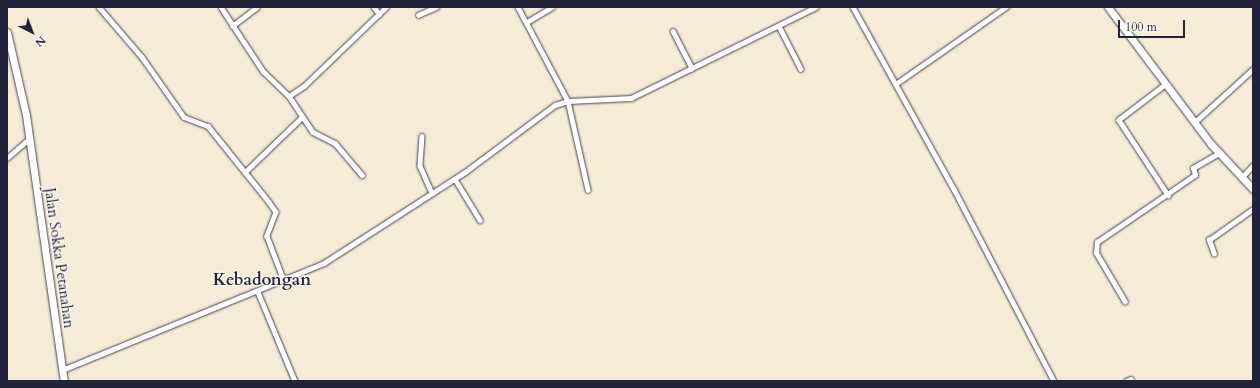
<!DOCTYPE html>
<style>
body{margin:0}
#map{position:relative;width:1260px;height:388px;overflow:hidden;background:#f6ebd6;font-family:Cardo,serif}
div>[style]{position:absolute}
.roads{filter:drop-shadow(0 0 1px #424052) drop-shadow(0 0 1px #424052)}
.street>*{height:4.5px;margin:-2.25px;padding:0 2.25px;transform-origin:2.25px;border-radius:2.25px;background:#fff}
.secondary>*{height:7px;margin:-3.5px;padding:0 3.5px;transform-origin:3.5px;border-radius:3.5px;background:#fff}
span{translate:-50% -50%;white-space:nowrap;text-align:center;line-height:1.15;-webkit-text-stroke:3px #fbf7ec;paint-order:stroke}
.street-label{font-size:15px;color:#22223b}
.quarter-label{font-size:17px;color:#22223b;font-weight:700}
.frame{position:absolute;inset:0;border:8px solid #22223b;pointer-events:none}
.north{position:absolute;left:12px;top:12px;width:40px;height:40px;-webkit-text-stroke:3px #fbf7ec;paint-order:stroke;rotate:138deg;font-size:11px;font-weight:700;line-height:16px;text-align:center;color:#22223b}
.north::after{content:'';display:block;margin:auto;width:14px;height:18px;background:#22223b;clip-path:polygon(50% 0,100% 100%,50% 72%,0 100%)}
.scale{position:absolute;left:1118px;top:20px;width:67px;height:18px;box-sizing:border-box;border:2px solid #22223b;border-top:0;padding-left:5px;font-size:12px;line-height:14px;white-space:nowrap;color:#22223b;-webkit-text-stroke:3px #fbf7ec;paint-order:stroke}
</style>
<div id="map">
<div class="roads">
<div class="street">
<div style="left:99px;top:7px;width:66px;rotate:49.3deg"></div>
<div style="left:142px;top:57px;width:73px;rotate:55deg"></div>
<div style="left:184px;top:117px;width:26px;rotate:21deg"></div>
<div style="left:208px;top:126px;width:97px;rotate:51.2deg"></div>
<div style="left:269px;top:202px;width:12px;rotate:55deg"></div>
<div style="left:276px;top:212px;width:26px;rotate:111deg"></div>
<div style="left:267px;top:236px;width:48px;rotate:69.3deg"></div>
<div style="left:221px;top:7px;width:77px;rotate:56.7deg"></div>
<div style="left:263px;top:71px;width:36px;rotate:44deg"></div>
<div style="left:289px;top:96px;width:18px;rotate:-34deg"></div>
<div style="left:304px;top:86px;width:114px;rotate:-43.9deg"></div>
<div style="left:374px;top:7px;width:9px;rotate:54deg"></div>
<div style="left:518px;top:7px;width:106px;rotate:62deg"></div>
<div style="left:568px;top:101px;width:91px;rotate:77.3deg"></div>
<div style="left:853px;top:7px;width:208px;rotate:61deg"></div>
<div style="left:954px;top:189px;width:216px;rotate:62.5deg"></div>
<div style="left:418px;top:15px;width:20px;rotate:-24deg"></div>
<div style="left:527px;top:22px;width:29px;rotate:-31deg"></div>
<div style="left:232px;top:26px;width:31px;rotate:-37deg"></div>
<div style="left:779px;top:26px;width:48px;rotate:62.9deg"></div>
<div style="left:673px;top:31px;width:42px;rotate:62.8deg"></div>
<div style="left:897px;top:83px;width:133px;rotate:-34.9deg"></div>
<div style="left:1165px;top:85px;width:58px;rotate:142.7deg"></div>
<div style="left:1119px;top:120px;width:90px;rotate:56.8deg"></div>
<div style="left:289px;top:96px;width:43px;rotate:56.3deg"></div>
<div style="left:313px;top:132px;width:25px;rotate:27deg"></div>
<div style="left:335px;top:143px;width:42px;rotate:49.8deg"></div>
<div style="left:1195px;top:122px;width:79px;rotate:-42.4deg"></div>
<div style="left:422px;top:136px;width:30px;rotate:94deg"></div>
<div style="left:420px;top:166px;width:27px;rotate:66deg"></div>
<div style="left:7px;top:158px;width:29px;rotate:-41deg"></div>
<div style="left:247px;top:170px;width:76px;rotate:-43.9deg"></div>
<div style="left:1242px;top:177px;width:16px;rotate:-47deg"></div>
<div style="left:455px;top:179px;width:48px;rotate:58.6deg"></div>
<div style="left:1214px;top:254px;width:15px;rotate:-110deg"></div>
<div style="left:1209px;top:240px;width:54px;rotate:-35.2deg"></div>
<div style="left:258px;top:292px;width:96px;rotate:67.4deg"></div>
<div style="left:1125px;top:302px;width:57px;rotate:-120.6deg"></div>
<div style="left:1096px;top:253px;width:11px;rotate:-85deg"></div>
<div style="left:1097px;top:242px;width:119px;rotate:-34.4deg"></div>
<div style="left:1195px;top:175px;width:7px;rotate:-106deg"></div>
<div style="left:1193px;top:168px;width:30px;rotate:-30deg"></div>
<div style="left:62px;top:370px;width:283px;rotate:-22.2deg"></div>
<div style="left:324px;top:263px;width:168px;rotate:-32.8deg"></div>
<div style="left:465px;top:172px;width:112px;rotate:-36.7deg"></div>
<div style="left:555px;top:105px;width:14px;rotate:-17deg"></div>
<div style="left:568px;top:101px;width:63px;rotate:-2.7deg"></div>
<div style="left:631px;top:98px;width:206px;rotate:-26.2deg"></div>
<div style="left:1126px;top:381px;width:5px;rotate:-22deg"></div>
</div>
<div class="secondary">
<div style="left:1108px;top:7px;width:171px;rotate:53.1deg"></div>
<div style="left:1211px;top:144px;width:62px;rotate:47deg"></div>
<div style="left:7px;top:32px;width:85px;rotate:77.1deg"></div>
<div style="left:26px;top:115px;width:269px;rotate:81.9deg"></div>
</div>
</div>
<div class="street-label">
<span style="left:59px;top:258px;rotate:82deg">Jalan Sokka Petanahan</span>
</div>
<div class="quarter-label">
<span style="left:262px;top:280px">Kebadongan</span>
</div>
<div class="frame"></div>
<div class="north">N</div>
<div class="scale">100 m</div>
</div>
